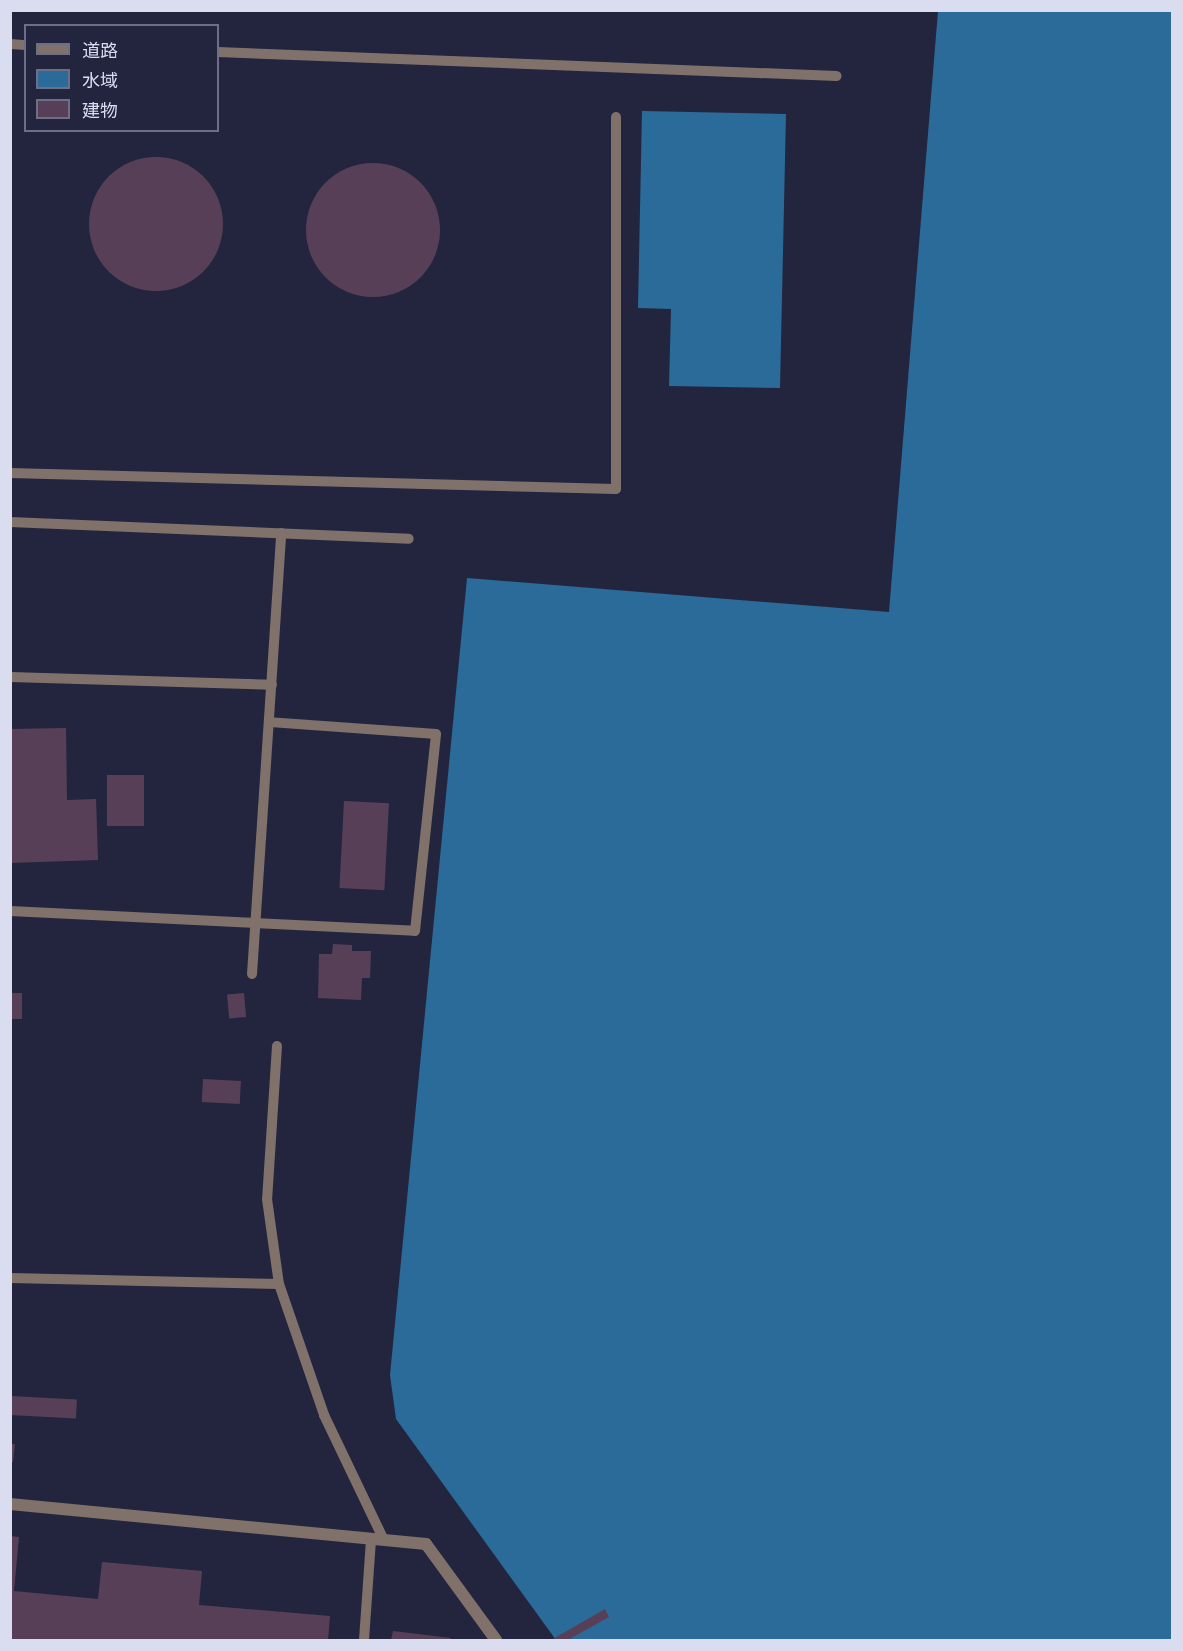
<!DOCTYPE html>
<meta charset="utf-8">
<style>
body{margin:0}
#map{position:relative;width:1183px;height:1651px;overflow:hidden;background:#23253f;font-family:"DM Sans","Noto Sans JP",sans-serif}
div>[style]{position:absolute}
.water>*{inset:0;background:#2b6b9a}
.building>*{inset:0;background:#574057;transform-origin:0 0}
.round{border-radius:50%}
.lane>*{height:10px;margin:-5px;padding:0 5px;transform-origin:5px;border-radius:5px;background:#81716b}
.street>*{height:12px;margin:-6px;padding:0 6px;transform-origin:6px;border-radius:6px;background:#81716b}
span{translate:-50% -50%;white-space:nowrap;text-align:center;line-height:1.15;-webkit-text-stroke:4.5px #23253f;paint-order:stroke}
.frame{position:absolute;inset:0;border:12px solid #daddef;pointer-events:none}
.legend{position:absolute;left:24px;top:24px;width:195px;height:108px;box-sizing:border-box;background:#23253f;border:2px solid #6c6f85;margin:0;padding:8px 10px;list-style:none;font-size:18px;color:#daddef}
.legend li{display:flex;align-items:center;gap:12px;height:30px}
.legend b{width:30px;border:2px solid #6c6f85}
</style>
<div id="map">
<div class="water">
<div style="clip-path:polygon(938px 11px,1172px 11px,1172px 1640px,556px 1640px,396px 1419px,390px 1375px,467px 578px,889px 612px)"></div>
<div style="clip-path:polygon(642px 111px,786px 114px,780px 388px,669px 386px,671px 309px,638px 308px)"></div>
</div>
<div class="building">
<div class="round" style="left:89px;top:157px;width:134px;height:134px"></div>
<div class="round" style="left:306px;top:163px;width:134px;height:134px"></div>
<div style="clip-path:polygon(66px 728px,67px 800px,96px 799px,98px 860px,10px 863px,10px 729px)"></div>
<div style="left:107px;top:775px;width:37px;height:51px"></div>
<div style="left:344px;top:801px;width:45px;height:87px;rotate:3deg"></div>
<div style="clip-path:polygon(333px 944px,352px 945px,352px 951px,371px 951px,370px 978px,362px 978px,361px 1000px,318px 998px,319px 954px,332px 954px)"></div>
<div style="left:10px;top:993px;width:12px;height:26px"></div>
<div style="left:244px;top:993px;width:24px;height:17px;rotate:85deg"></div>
<div style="left:203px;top:1079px;width:38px;height:23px;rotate:3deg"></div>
<div style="left:11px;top:1396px;width:66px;height:19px;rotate:3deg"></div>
<div style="clip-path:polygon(10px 1444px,15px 1444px,13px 1462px,10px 1462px)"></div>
<div style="clip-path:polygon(10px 1536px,19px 1537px,14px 1591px,98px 1599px,102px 1562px,202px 1571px,199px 1605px,330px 1616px,328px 1640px,10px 1640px)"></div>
<div style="clip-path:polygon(605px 1609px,609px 1617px,568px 1640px,551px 1640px)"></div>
<div style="clip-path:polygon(393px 1631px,451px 1638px,451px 1640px,391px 1640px)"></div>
</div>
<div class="lane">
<div style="left:10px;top:44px;width:16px;rotate:4deg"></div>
<div style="left:218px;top:52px;width:619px;rotate:2.22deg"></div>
<div style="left:10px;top:473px;width:606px;rotate:1.51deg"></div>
<div style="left:616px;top:489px;width:372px;rotate:-90deg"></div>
<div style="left:10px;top:522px;width:399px;rotate:2.4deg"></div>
<div style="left:10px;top:677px;width:262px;rotate:1.7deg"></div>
<div style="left:10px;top:911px;width:405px;rotate:2.8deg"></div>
<div style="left:415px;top:931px;width:198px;rotate:-83.9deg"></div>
<div style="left:436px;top:734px;width:166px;rotate:-175.9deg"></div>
<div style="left:252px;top:974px;width:442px;rotate:-86.2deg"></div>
<div style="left:277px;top:1046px;width:153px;rotate:93.7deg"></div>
<div style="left:267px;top:1199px;width:86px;rotate:82deg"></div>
<div style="left:279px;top:1284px;width:139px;rotate:71deg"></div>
<div style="left:324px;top:1415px;width:139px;rotate:64.4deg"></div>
<div style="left:10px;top:1278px;width:269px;rotate:1.3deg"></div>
<div style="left:364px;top:1640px;width:101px;rotate:-86deg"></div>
</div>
<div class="street">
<div style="left:10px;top:1504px;width:418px;rotate:5.5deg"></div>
<div style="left:426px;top:1544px;width:119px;rotate:53.9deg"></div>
</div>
<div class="frame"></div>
<ul class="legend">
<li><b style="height:8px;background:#81716b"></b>道路</li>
<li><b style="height:16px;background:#2b6b9a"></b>水域</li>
<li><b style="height:16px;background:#574057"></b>建物</li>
</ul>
</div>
